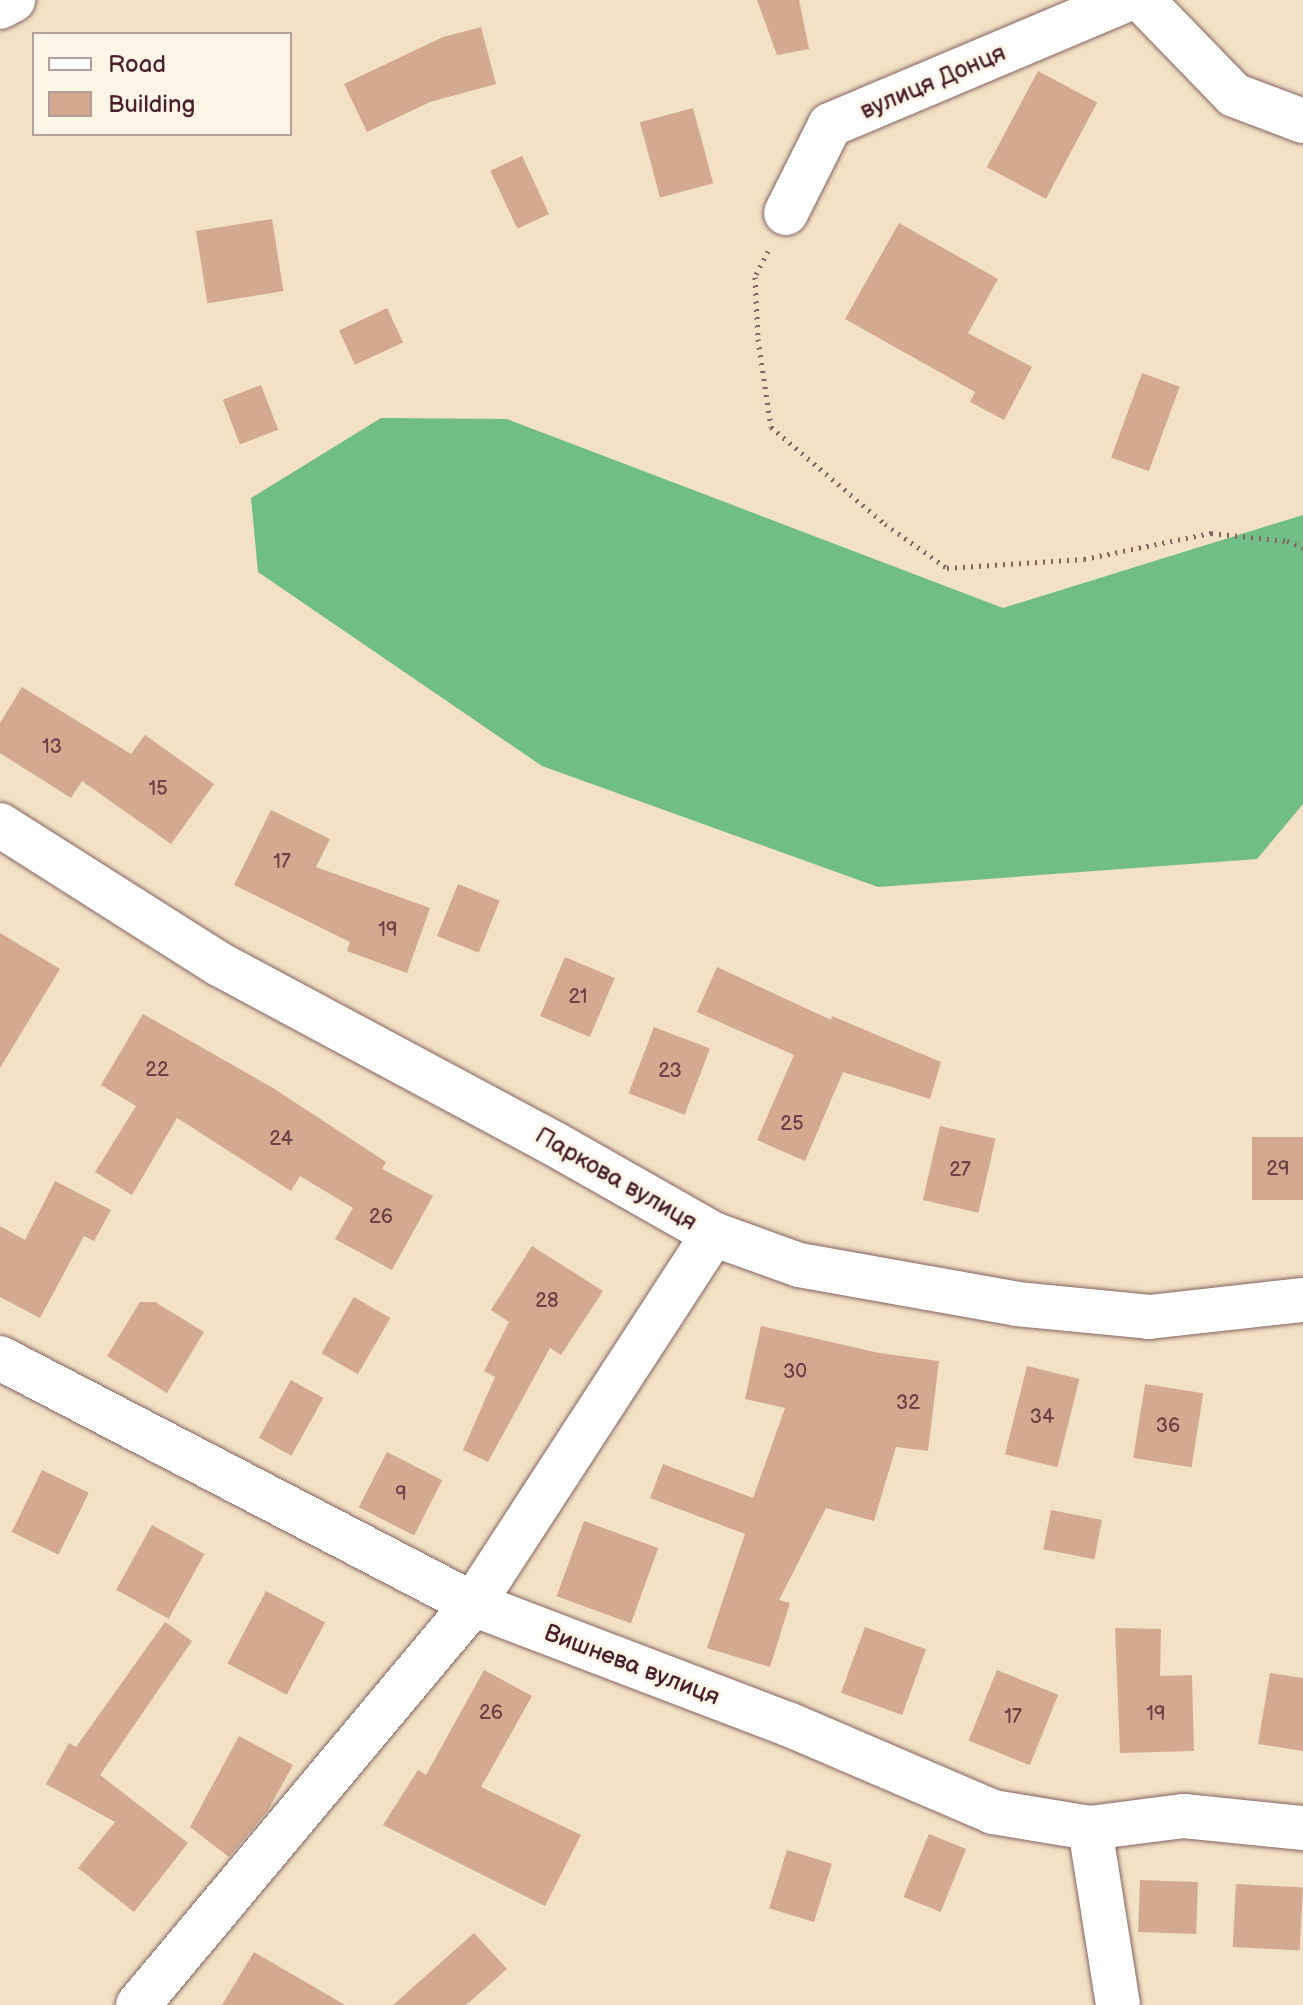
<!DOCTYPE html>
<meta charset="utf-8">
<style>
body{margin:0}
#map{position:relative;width:1303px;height:2005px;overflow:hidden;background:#f2e1c4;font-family:"Balsamiq Sans",sans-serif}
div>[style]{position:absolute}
.forest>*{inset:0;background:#70bd86}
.building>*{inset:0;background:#d3a990;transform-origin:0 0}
.path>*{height:5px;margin-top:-2.5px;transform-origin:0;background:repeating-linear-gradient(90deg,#856361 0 2px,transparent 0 8px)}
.roads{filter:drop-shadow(0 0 2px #856361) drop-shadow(0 0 2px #856361)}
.minor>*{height:44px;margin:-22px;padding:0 22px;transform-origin:22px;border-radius:22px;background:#fff}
span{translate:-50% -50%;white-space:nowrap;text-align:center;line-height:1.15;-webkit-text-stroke:6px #fcf5e5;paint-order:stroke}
.number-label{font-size:20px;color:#6c4244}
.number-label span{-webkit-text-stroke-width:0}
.street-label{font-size:24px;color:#4a1f2b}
.legend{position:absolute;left:32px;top:32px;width:260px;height:104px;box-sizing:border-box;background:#fcf5e5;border:2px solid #b59f9b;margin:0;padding:10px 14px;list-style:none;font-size:24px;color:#4a1f2b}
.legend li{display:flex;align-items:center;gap:16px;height:40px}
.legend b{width:40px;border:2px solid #b59f9b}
</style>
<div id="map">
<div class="forest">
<div style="clip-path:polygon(381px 418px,507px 419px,1003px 608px,1303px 515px,1303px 804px,1257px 859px,878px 887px,542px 766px,258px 572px,251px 498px)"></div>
</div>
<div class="building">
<div style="clip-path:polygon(757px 0,799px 0,809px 49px,777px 55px)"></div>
<div style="clip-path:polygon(481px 27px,496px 84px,430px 102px,367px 132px,344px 84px,443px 37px)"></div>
<div style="left:1038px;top:71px;width:67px;height:109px;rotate:28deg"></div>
<div style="left:693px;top:108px;width:78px;height:55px;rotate:75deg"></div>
<div style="left:522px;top:156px;width:64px;height:35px;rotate:65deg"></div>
<div style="left:272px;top:219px;width:73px;height:77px;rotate:81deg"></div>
<div style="clip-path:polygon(899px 223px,998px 279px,968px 333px,1032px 367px,1004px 420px,970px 402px,975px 392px,845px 319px)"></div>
<div style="left:387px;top:308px;width:38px;height:53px;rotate:65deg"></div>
<div style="left:1142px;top:373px;width:40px;height:90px;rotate:20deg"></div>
<div style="left:261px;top:385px;width:48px;height:41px;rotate:69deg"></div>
<div style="clip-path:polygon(22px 687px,131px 754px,145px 735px,214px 784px,171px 844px,82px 781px,71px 798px,0 753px,0 723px)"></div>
<div style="clip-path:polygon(271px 810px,330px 839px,316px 867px,430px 908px,407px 973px,347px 951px,350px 942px,234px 885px)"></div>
<div style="left:458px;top:884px;width:45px;height:56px;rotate:22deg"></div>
<div style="clip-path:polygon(0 933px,60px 969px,0 1068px)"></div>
<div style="left:565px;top:957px;width:54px;height:64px;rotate:23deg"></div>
<div style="clip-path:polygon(717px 967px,831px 1020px,832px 1016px,941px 1062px,930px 1099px,843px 1072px,805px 1161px,757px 1140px,794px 1055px,697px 1012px)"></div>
<div style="clip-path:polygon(143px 1014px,273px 1088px,386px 1162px,382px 1169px,433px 1196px,392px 1270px,335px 1239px,353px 1208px,300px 1176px,291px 1191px,177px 1118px,132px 1195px,95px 1172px,136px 1106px,101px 1085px)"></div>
<div style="left:654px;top:1027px;width:60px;height:71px;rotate:21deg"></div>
<div style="left:940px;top:1126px;width:57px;height:76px;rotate:13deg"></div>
<div style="left:1252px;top:1137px;width:51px;height:63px"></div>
<div style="clip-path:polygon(55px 1181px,111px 1210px,94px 1241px,84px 1236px,40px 1318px,0 1297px,0 1226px,25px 1240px)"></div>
<div style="clip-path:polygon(532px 1246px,603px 1291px,561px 1355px,550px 1348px,488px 1462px,463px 1450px,495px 1377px,484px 1371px,509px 1322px,491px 1310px)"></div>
<div style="left:354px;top:1297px;width:42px;height:65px;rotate:30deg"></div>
<div style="clip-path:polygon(140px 1302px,155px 1302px,204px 1332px,167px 1393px,107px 1356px)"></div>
<div style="clip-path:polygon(761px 1326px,879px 1353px,939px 1361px,928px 1451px,896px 1447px,874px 1521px,826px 1508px,779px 1600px,790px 1603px,770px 1667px,707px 1648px,745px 1534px,650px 1498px,663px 1464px,753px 1498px,785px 1408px,745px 1399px)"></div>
<div style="left:1027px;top:1366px;width:54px;height:91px;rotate:14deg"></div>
<div style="left:291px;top:1380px;width:37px;height:66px;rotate:29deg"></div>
<div style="left:1145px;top:1384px;width:59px;height:75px;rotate:9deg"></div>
<div style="left:387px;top:1452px;width:62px;height:62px;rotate:27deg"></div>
<div style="left:42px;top:1470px;width:52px;height:69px;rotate:26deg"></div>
<div style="left:1051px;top:1510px;width:52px;height:40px;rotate:11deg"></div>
<div style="left:584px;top:1521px;width:79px;height:80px;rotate:20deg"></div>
<div style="left:152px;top:1525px;width:60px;height:74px;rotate:29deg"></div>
<div style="left:266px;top:1591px;width:67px;height:82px;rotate:28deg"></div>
<div style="clip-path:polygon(165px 1622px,192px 1641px,100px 1775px,188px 1843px,134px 1912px,78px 1868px,115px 1822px,46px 1784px,69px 1743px,76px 1747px)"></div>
<div style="left:865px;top:1627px;width:65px;height:70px;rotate:20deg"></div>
<div style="clip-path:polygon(1115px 1628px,1161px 1629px,1160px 1676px,1192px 1675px,1194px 1751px,1120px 1753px)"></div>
<div style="clip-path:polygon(484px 1670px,532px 1696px,481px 1787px,581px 1835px,545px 1906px,383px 1825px,418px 1770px,426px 1775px)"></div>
<div style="left:997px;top:1670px;width:66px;height:76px;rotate:22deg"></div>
<div style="clip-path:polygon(1270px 1673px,1303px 1678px,1303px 1751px,1258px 1744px)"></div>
<div style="clip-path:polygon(239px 1736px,293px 1765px,268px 1810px,229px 1857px,190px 1827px)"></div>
<div style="left:929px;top:1834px;width:40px;height:68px;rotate:22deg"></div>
<div style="left:787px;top:1850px;width:47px;height:61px;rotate:17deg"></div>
<div style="left:1140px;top:1880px;width:58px;height:52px;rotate:2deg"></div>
<div style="left:1236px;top:1884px;width:67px;height:63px;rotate:3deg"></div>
<div style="clip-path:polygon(474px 1933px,507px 1969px,466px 2005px,393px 2005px)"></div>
<div style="clip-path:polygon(254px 1952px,345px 2005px,222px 2005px)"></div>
</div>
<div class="path">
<div style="left:768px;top:251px;width:29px;rotate:117deg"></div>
<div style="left:755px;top:277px;width:62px;rotate:87.2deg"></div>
<div style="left:758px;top:339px;width:89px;rotate:81.6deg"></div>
<div style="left:771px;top:427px;width:150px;rotate:40.4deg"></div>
<div style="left:885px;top:524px;width:76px;rotate:35.4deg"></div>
<div style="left:947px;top:568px;width:137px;rotate:-3.8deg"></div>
<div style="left:1084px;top:559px;width:130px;rotate:-11.6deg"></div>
<div style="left:1211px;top:533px;width:76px;rotate:6deg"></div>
<div style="left:1287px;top:541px;width:17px;rotate:24deg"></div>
</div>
<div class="roads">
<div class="minor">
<div style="left:1142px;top:0;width:132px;rotate:45.9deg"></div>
<div style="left:1234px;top:95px;width:74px;rotate:20.6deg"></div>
<div style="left:0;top:7px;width:15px;rotate:-28deg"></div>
<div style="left:786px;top:213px;width:98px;rotate:-63.4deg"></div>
<div style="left:830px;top:125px;width:321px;rotate:-22.9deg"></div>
<div style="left:0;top:825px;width:259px;rotate:32.4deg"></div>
<div style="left:219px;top:964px;width:379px;rotate:28.2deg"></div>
<div style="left:553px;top:1143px;width:184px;rotate:29.6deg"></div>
<div style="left:713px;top:1234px;width:91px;rotate:19.8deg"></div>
<div style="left:799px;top:1265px;width:221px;rotate:10.1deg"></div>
<div style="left:1017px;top:1304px;width:133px;rotate:5.6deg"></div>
<div style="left:1149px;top:1317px;width:155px;rotate:-6.3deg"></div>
<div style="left:0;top:1358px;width:533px;rotate:27.48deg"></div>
<div style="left:473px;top:1604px;width:337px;rotate:20.9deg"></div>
<div style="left:788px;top:1724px;width:223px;rotate:23.2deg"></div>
<div style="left:993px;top:1812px;width:98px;rotate:9.4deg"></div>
<div style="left:1090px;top:1828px;width:95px;rotate:-7.3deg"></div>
<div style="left:1184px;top:1816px;width:120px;rotate:5.8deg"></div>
<div style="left:1090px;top:1828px;width:179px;rotate:81deg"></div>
<div style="left:138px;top:2005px;width:523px;rotate:-50.12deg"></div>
<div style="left:473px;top:1604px;width:441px;rotate:-57deg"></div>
</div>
</div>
<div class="number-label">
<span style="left:52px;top:747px">13</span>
<span style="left:158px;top:789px">15</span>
<span style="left:282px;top:862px">17</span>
<span style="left:388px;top:930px">19</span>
<span style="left:578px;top:997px">21</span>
<span style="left:157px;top:1070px">22</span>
<span style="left:670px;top:1071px">23</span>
<span style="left:792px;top:1124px">25</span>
<span style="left:281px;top:1139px">24</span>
<span style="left:1278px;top:1169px">29</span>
<span style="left:960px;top:1170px">27</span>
<span style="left:381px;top:1217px">26</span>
<span style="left:547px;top:1301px">28</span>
<span style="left:795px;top:1372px">30</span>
<span style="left:908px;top:1403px">32</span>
<span style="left:1042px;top:1417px">34</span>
<span style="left:1168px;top:1426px">36</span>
<span style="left:401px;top:1494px">9</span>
<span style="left:491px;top:1713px">26</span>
<span style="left:1156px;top:1714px">19</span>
<span style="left:1013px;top:1717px">17</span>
</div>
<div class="street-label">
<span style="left:933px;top:82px;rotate:-23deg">вулиця Донця</span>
<span style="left:616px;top:1179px;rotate:30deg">Паркова вулиця</span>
<span style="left:632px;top:1665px;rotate:21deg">Вишнева вулиця</span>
</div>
<ul class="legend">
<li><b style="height:10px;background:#fff"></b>Road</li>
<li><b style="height:22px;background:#d3a990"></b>Building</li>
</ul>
</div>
